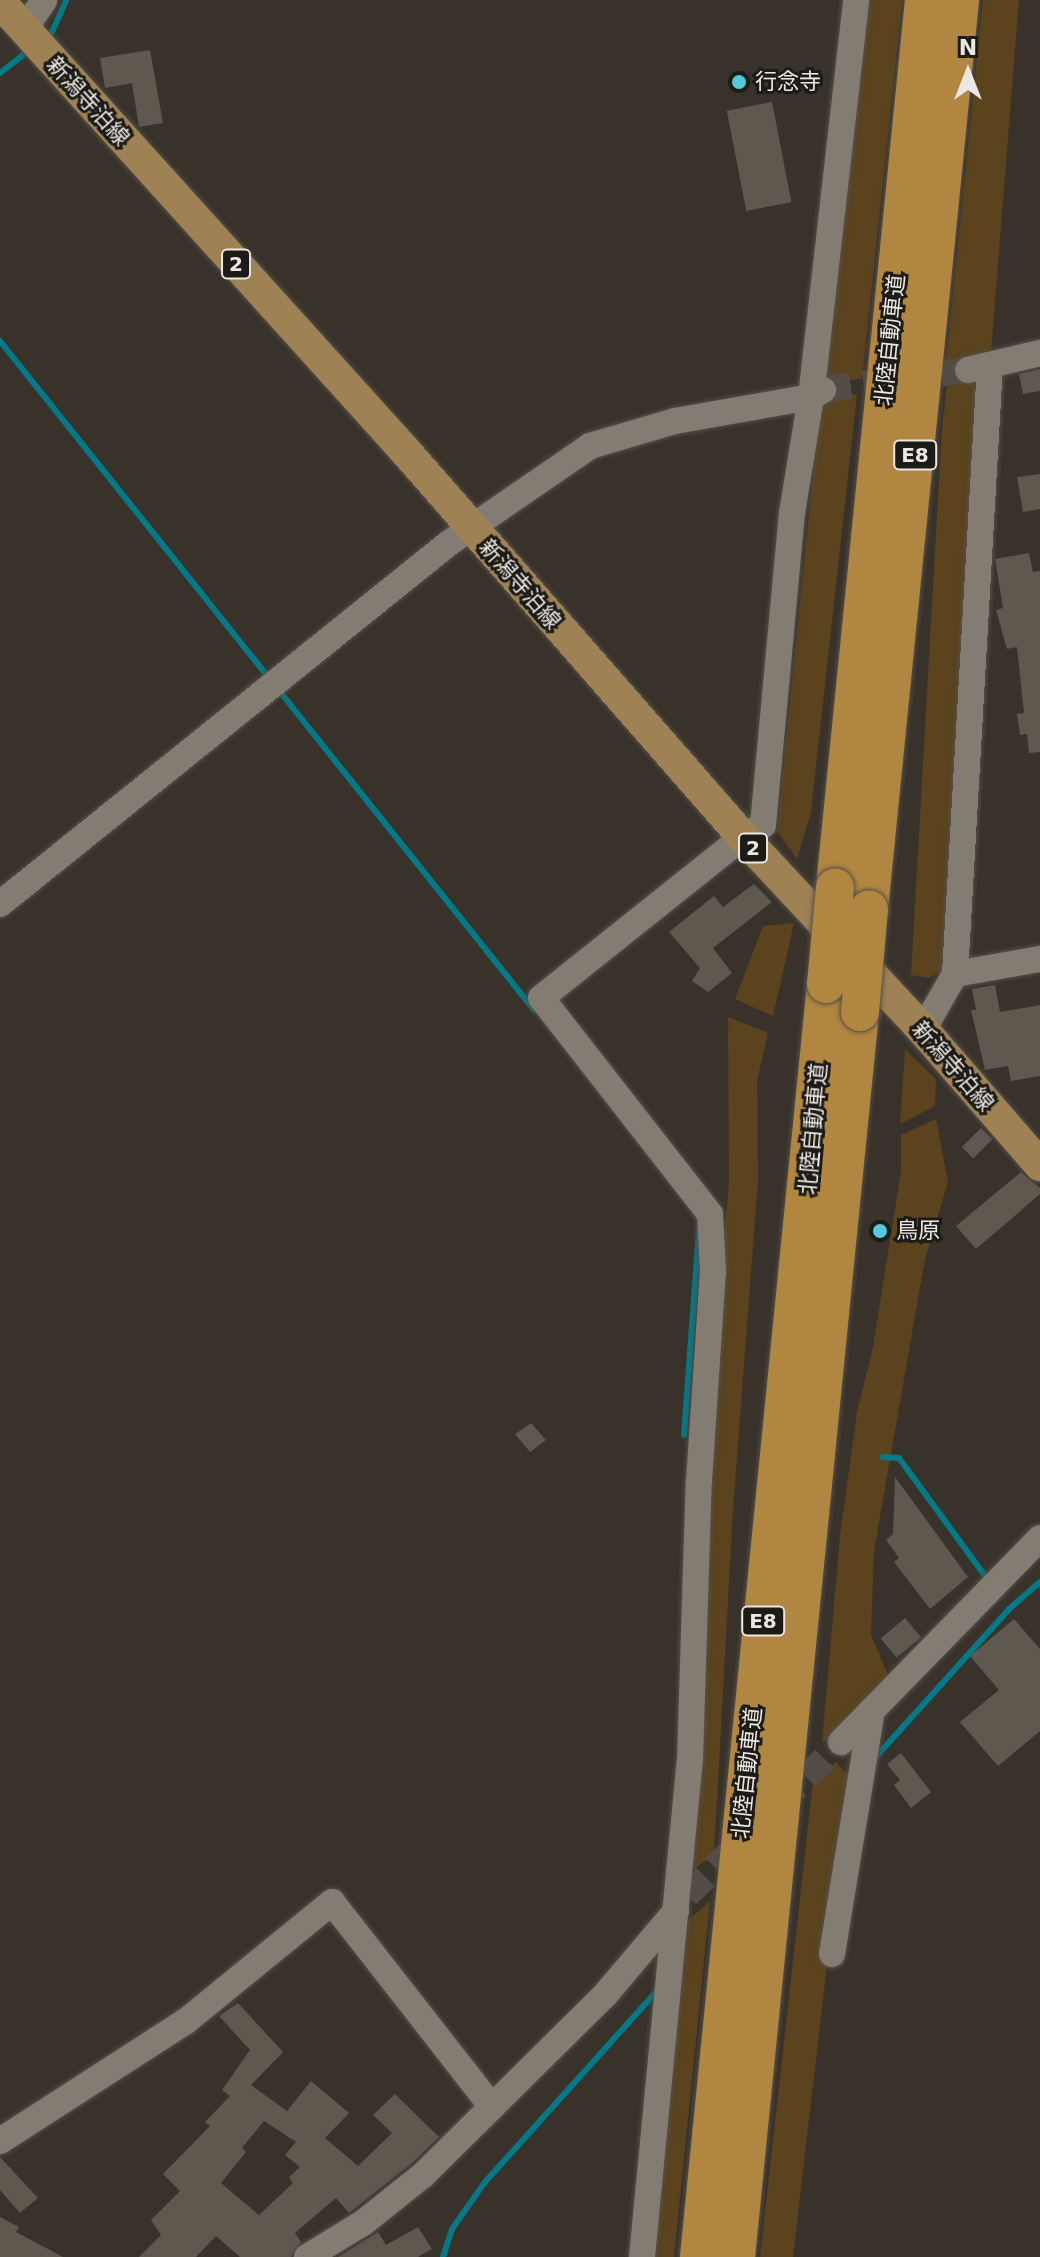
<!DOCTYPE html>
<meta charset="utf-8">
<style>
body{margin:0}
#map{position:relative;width:1040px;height:2257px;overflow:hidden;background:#38322a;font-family:"DejaVu Sans","Noto Sans JP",sans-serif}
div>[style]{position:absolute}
.green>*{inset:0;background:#5a431d}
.stream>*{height:6px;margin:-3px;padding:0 3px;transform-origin:3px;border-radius:3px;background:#027a88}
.building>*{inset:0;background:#5e584f;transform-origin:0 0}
.minor-tunnel>*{height:26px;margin-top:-13px;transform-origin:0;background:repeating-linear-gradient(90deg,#534d46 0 26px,transparent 0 39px)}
.roads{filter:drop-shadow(0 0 2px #544f49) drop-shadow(0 0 2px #544f49)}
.minor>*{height:26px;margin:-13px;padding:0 13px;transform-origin:13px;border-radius:13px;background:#827c72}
.major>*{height:32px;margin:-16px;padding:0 16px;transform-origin:16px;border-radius:16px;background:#9e8254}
.highway>*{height:38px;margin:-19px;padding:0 19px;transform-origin:19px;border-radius:19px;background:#b18640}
.bridges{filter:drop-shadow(0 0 2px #544f49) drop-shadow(0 0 2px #544f49)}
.highway-bridge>*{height:38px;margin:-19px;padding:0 19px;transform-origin:19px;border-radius:19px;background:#b18640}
.dots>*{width:22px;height:22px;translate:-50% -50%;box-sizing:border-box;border:4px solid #1d1b17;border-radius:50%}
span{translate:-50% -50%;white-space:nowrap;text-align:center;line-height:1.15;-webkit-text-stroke:6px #1d1b17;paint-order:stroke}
.shield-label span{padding:2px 6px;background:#1d1b17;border:2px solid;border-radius:6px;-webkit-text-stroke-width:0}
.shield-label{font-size:20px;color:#ebe7e2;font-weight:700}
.poi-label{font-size:22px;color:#ebe7e2}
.left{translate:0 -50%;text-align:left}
.street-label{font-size:22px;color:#ebe7e2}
.north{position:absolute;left:928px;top:32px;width:80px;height:80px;-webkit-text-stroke:6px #1d1b17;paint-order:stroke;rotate:0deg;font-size:22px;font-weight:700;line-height:32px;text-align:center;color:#ebe7e2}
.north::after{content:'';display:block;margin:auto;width:28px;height:36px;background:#ebe7e2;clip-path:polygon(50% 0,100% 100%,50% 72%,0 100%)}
</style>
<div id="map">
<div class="green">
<div style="clip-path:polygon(866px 0,902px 0,862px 379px,831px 381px,822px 366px)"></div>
<div style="clip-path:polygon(983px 0,1019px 0,991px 352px,985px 358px,946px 363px)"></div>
<div style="clip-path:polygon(971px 380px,980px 396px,946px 961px,940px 972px,929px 978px,911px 975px,942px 427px,947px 385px)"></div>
<div style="clip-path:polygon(857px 394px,811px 812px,797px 859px,777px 831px,820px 405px,830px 397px)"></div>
<div style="clip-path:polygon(794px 923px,773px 1016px,735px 999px,763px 926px)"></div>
<div style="clip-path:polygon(728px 1017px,768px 1033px,757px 1081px,758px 1180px,733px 1510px,714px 1855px,689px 1872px,719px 1298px,729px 1182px)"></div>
<div style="clip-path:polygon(905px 1049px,936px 1079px,935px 1106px,900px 1124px)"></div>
<div style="clip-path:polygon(936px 1119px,948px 1182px,925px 1259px,874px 1551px,871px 1635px,888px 1675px,822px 1743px,840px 1536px,857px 1412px,873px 1347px,901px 1171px,901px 1135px)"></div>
<div style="clip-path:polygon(836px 1762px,849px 1776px,793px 2257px,760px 2257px,813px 1781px)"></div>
<div style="clip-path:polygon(710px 1901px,674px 2257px,653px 2257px,682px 1926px)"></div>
</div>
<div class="stream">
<div style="left:44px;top:39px;width:11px;rotate:-41deg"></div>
<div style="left:52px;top:32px;width:35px;rotate:-66deg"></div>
<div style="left:0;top:73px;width:37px;rotate:-38deg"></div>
<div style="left:0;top:341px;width:433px;rotate:51.4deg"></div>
<div style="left:277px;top:688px;width:412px;rotate:51.4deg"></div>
<div style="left:684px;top:1435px;width:205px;rotate:-85.8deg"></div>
<div style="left:883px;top:1457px;width:16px;rotate:4deg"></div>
<div style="left:899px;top:1458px;width:151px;rotate:53.9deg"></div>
<div style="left:874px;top:1759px;width:202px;rotate:-48deg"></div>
<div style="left:1009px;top:1609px;width:41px;rotate:-41.1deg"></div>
<div style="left:443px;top:2257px;width:29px;rotate:-72deg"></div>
<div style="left:452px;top:2229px;width:57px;rotate:-54.9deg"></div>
<div style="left:485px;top:2182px;width:260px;rotate:-48deg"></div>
</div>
<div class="building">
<div style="clip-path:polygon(150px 50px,163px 123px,139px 127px,132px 83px,105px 88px,100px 58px)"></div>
<div style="left:772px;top:102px;width:102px;height:46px;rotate:79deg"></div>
<div style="clip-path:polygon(1040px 369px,1040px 391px,1023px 394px,1019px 374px)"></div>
<div style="clip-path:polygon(1040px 474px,1040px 509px,1023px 512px,1017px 477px)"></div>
<div style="clip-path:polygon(1029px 553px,1033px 572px,1040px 571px,1040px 752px,1029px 753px,1027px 734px,1020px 735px,1017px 714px,1024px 713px,1017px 647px,1007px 649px,996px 610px,1003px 608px,995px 559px)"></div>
<div style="clip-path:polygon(754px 884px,772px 902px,713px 948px,732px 973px,708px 992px,692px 981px,700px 968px,669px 932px,714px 896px,723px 907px)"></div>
<div style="clip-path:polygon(995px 985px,1000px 1012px,1040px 1005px,1040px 1076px,1011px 1081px,1008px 1066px,985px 1070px,971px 1010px,976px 1010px,972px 989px)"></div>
<div style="left:981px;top:1128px;width:16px;height:27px;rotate:45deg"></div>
<div style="clip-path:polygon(1021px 1172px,1040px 1188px,1040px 1194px,976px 1249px,956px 1226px)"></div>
<div style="clip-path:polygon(531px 1423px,546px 1440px,530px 1452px,515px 1434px)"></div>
<div style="clip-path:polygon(895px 1477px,968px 1577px,930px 1609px,894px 1562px,899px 1558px,886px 1540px,893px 1534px)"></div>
<div style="left:905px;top:1618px;width:25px;height:32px;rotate:50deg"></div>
<div style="clip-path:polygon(1014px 1619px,1040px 1649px,1040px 1731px,998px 1766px,960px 1722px,999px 1690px,970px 1656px)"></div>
<div style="clip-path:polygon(901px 1753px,931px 1792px,911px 1808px,894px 1785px,900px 1780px,887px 1764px)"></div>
<div style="clip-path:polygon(evenodd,238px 2003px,283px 2052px,251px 2085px,287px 2111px,311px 2081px,349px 2113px,325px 2138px,358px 2166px,392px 2133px,373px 2115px,395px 2094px,439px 2137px,412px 2163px,349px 2213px,336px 2198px,295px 2233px,301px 2242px,291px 2257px,240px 2257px,216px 2236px,196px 2257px,139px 2257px,161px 2235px,151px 2220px,180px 2191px,163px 2174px,210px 2126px,205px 2122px,230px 2096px,222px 2090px,250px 2050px,219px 2016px,238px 2003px,264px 2121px,296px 2142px,285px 2155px,300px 2167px,289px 2177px,293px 2183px,259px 2215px,221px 2183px,246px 2152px,242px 2148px,264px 2121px)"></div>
<div style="clip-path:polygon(0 2157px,38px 2198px,20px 2213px,0 2190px)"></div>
<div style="clip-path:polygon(0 2217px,19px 2227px,16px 2232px,63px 2257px,0 2257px)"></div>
<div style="clip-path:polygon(418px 2227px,432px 2249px,418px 2257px,338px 2257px,378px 2232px,386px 2245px)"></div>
</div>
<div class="minor-tunnel">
<div style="left:825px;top:389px;width:144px;rotate:-7.6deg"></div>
<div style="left:779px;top:1805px;width:88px;rotate:-45.5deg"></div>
<div style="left:687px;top:1895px;width:77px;rotate:-44.5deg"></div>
</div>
<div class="roads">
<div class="minor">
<div style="left:24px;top:30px;width:36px;rotate:-56deg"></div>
<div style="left:968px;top:370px;width:74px;rotate:-13.3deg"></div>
<div style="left:0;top:904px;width:576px;rotate:-38.8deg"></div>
<div style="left:449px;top:543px;width:171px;rotate:-34.5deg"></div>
<div style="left:590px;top:446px;width:89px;rotate:-16.4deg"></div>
<div style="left:675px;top:421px;width:138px;rotate:-10deg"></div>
<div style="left:811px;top:397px;width:14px;rotate:-30deg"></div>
<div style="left:955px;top:974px;width:610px;rotate:-86.71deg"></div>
<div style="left:923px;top:1030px;width:64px;rotate:-60.3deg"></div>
<div style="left:955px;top:974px;width:86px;rotate:-10deg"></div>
<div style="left:841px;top:1742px;width:285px;rotate:-45.7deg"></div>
<div style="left:832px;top:1954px;width:247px;rotate:-80.7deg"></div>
<div style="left:0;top:2141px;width:220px;rotate:-32.8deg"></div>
<div style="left:185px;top:2022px;width:190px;rotate:-39.2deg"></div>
<div style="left:332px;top:1902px;width:260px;rotate:52deg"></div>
<div style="left:307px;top:2257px;width:66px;rotate:-31.3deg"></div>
<div style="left:363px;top:2223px;width:77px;rotate:-38.7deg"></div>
<div style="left:423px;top:2175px;width:256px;rotate:-44.7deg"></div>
<div style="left:605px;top:1995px;width:110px;rotate:-49.8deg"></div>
<div style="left:642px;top:2257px;width:499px;rotate:-84.5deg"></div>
<div style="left:690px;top:1760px;width:279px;rotate:-88.2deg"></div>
<div style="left:699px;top:1481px;width:210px;rotate:-86.2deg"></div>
<div style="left:713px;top:1271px;width:57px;rotate:-93deg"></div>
<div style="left:710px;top:1214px;width:274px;rotate:-128deg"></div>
<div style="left:541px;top:998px;width:258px;rotate:-38.6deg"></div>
<div style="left:743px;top:837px;width:23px;rotate:-31deg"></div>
<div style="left:763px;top:825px;width:313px;rotate:-84.7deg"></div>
<div style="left:792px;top:513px;width:118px;rotate:-80.7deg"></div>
<div style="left:811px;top:397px;width:400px;rotate:-83.5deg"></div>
</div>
<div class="major">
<div style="left:0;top:2px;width:609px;rotate:47.93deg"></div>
<div style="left:408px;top:454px;width:509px;rotate:48.82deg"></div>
<div style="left:743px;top:837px;width:264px;rotate:47deg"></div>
<div style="left:923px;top:1030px;width:179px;rotate:49.1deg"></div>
</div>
<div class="highway">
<div style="left:835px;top:887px;width:891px;rotate:-84.27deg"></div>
<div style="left:869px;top:909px;width:914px;rotate:-84.28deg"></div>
<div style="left:699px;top:2257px;width:1279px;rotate:-84.3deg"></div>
<div style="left:736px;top:2257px;width:1251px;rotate:-84.31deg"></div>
</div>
</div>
<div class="bridges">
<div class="highway-bridge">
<div style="left:826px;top:984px;width:97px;rotate:-84.7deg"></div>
<div style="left:860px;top:1012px;width:103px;rotate:-85deg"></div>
</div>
</div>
<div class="dots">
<div style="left:739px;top:82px;background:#53cadc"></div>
<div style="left:880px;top:1231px;background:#53cadc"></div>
</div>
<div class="shield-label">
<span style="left:236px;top:264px">2</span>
<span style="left:915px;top:455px">E8</span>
<span style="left:753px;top:848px">2</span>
<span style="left:763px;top:1621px">E8</span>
</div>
<div class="poi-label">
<span class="left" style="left:755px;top:82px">行念寺</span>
<span class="left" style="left:896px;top:1231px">鳥原</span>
</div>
<div class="street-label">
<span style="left:88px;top:101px;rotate:48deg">新潟寺泊線</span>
<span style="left:890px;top:340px;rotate:-84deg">北陸自動車道</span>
<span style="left:520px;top:584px;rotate:49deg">新潟寺泊線</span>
<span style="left:953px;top:1066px;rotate:49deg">新潟寺泊線</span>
<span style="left:813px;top:1129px;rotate:-85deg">北陸自動車道</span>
<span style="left:747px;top:1773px;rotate:-84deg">北陸自動車道</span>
</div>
<div class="north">N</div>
</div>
